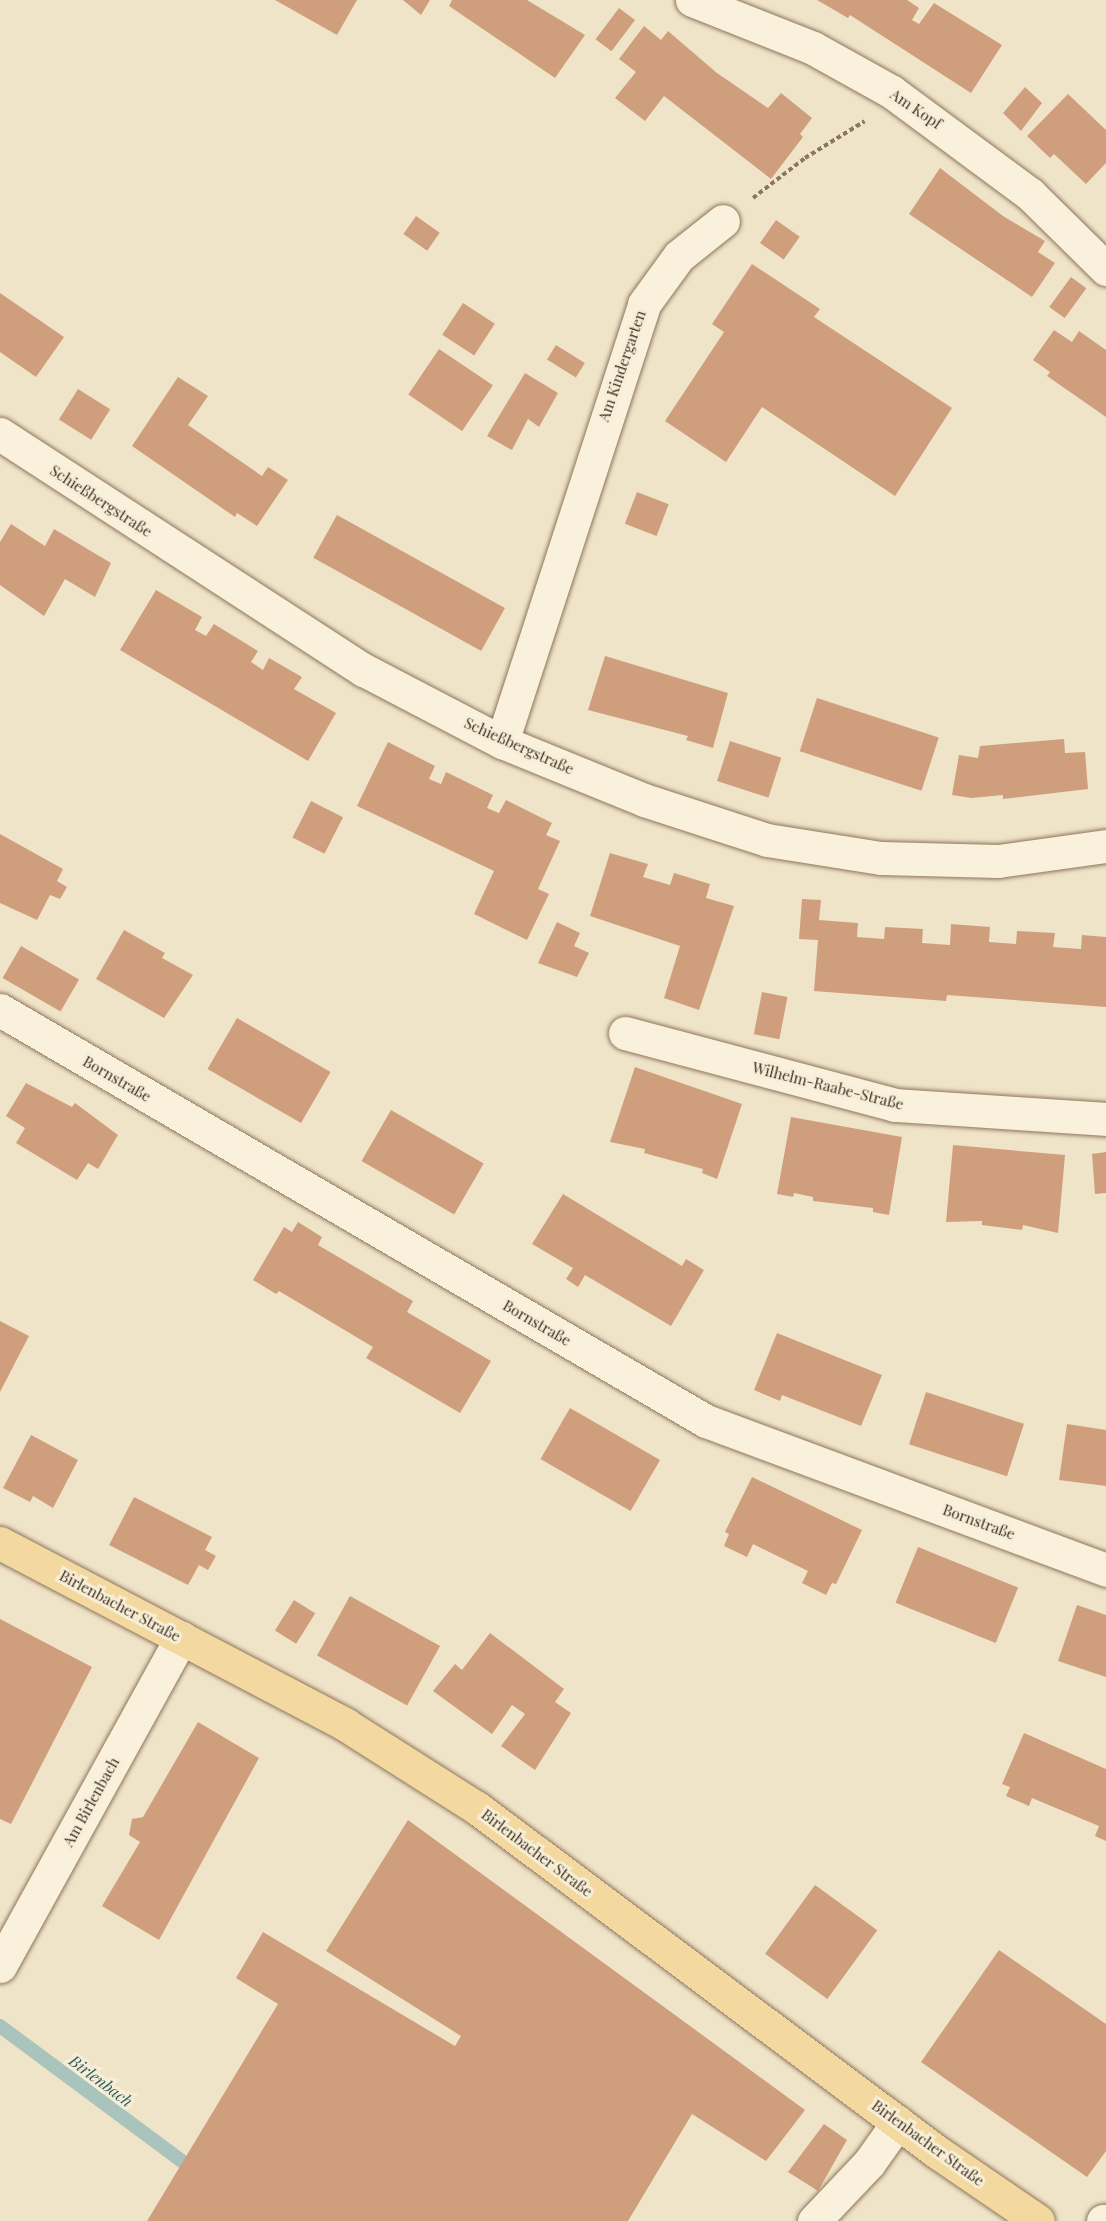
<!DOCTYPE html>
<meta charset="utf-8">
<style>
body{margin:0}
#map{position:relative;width:1106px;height:2221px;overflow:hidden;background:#f0e4c8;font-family:"Playfair Display",serif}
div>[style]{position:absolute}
.stream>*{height:14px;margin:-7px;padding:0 7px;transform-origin:7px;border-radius:7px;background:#a9c4bc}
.building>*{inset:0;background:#cf9f7d;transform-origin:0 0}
.path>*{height:4px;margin-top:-2px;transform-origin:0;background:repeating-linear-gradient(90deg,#8d765c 0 4.5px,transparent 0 7.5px)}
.roads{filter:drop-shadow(0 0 2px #8d765c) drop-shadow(0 0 2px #8d765c)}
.minor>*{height:33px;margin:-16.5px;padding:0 16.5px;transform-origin:16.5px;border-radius:16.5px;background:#faf1dc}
.major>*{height:33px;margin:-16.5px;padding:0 16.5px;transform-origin:16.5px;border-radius:16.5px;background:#f3d9a0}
span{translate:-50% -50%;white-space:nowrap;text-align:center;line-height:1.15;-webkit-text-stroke:6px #f7eed8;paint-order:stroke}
.street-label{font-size:15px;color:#3d2e20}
.water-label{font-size:16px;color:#2f5d5a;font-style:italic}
</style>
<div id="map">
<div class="stream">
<div style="left:0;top:2026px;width:227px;rotate:36.6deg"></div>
</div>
<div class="building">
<div style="clip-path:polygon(275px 0,357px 0,337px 35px)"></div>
<div style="clip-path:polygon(403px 0,430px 0,421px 15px)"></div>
<div style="clip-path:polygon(452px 0,527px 0,585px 35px,555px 78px,449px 6px)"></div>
<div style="clip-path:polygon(817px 0,907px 0,919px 8px,912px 20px,919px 24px,934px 3px,1002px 45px,971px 93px,850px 15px,848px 18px)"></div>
<div style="left:619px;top:8px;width:20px;height:39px;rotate:37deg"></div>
<div style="clip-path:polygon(644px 26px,661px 40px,668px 31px,717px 73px,768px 108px,781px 93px,812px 118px,800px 134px,803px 137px,771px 179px,664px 96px,645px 121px,615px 98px,636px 72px,619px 59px)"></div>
<div style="clip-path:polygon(1025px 87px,1042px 103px,1021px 131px,1003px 113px)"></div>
<div style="clip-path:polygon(1068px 94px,1106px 130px,1106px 163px,1086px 184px,1054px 154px,1050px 158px,1027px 136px)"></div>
<div style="clip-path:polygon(940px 168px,1003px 216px,1045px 241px,1038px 252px,1055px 263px,1032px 297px,909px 214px)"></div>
<div style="left:416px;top:216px;width:29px;height:22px;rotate:35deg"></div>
<div style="left:776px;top:220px;width:29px;height:28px;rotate:35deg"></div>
<div style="clip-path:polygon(752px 264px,820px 309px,814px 317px,952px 408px,895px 496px,762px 407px,726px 462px,665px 421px,724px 332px,712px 324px)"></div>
<div style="left:1071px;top:277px;width:19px;height:37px;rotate:36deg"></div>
<div style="clip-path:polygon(0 293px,64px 337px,36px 377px,0 352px)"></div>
<div style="left:463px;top:303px;width:38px;height:38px;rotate:33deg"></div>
<div style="clip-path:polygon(1054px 330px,1072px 342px,1079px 331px,1106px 350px,1106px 417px,1047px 376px,1050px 372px,1033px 360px)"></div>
<div style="left:556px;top:345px;width:34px;height:17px;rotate:32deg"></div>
<div style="left:439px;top:349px;width:65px;height:55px;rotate:34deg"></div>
<div style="clip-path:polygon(525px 373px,558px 393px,539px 427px,528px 419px,512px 450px,487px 436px)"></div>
<div style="clip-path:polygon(178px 377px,208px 396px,188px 425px,262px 476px,268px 467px,288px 480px,257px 526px,237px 513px,235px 517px,132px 446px)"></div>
<div style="left:78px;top:389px;width:38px;height:36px;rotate:32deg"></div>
<div style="left:637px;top:492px;width:34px;height:34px;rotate:21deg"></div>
<div style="left:337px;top:515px;width:192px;height:49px;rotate:29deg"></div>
<div style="clip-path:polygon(11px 524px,45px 546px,54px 529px,111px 563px,95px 597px,65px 579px,44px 616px,0 585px,0 542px)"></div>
<div style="clip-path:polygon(156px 590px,202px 617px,195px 630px,206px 636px,214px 624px,258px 651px,251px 662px,263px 670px,269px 658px,302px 677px,294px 689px,336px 713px,308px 761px,120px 650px)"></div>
<div style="clip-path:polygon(605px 656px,728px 693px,713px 748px,686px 740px,688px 736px,588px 710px)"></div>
<div style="left:817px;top:698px;width:128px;height:56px;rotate:18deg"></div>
<div style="clip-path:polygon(1064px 739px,1065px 753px,1085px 752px,1088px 789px,1003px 799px,1003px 795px,971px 798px,952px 795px,959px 755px,978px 758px,980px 746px)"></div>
<div style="left:730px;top:741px;width:54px;height:42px;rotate:18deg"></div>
<div style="clip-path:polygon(388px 742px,435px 766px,429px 779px,441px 784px,446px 772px,493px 795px,487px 808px,499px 813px,506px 800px,552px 823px,546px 835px,560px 841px,538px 889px,549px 894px,527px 940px,474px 914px,494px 871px,357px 806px)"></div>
<div style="left:311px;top:801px;width:36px;height:41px;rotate:27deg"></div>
<div style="clip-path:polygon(0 834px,63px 869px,57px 881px,67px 887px,60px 899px,50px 895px,37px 920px,0 903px)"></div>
<div style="clip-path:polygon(610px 853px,648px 864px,643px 877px,670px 885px,674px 873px,710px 884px,706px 898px,734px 906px,699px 1010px,664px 998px,680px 946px,590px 916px)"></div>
<div style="clip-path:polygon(802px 899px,821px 900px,819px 920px,858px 923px,857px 937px,884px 939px,885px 927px,923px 929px,922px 943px,950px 945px,951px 924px,990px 927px,989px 942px,1016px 944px,1017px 931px,1055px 933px,1053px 947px,1081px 949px,1082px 935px,1106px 937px,1106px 1007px,947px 995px,946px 1001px,814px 991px,818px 940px,799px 939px)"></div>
<div style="clip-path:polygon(557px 922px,580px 933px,574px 946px,589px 953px,577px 977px,538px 963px)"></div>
<div style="clip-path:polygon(124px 930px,165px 953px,162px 958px,193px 975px,164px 1018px,96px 979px)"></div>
<div style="left:21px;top:946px;width:67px;height:37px;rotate:30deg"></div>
<div style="left:762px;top:992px;width:26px;height:43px;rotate:11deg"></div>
<div style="left:237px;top:1018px;width:108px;height:59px;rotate:30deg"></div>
<div style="clip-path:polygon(635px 1067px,742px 1104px,717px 1179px,702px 1173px,703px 1169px,644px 1153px,645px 1149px,610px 1142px)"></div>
<div style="clip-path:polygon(26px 1083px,72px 1107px,75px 1103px,118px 1135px,98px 1169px,88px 1163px,77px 1180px,16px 1143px,25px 1128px,6px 1116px)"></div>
<div style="left:391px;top:1110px;width:107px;height:59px;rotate:30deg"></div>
<div style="clip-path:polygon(791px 1117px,902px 1137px,889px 1215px,873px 1212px,873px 1208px,813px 1201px,813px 1197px,794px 1193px,793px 1197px,777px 1194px)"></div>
<div style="clip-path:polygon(953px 1145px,1065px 1155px,1058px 1233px,1023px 1225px,1022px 1230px,982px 1225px,982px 1221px,946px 1222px)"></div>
<div style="clip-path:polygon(1106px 1152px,1106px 1193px,1095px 1194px,1092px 1154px)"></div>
<div style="clip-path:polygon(563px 1194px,682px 1266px,686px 1259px,704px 1270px,671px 1326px,585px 1275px,578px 1287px,566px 1279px,573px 1268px,532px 1244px)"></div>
<div style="clip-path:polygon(298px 1222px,322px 1237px,318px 1245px,413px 1301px,407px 1312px,491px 1361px,460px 1413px,366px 1358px,373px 1347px,279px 1291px,276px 1294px,253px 1280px,284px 1227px,292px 1232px)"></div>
<div style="clip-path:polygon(0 1321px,29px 1336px,0 1392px)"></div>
<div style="clip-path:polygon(777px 1333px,882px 1375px,861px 1426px,782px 1395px,780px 1401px,754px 1390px)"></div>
<div style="left:926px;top:1392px;width:103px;height:55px;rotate:18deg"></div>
<div style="left:570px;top:1408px;width:104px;height:59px;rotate:30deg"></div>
<div style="clip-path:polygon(1067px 1424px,1106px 1430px,1106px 1486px,1059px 1480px)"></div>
<div style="clip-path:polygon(31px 1435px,78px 1460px,53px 1508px,33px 1496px,30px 1502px,3px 1488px)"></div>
<div style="clip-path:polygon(752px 1477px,862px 1530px,836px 1584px,832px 1583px,826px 1595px,802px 1583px,808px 1571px,753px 1544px,747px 1557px,724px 1546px,729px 1534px,725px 1532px)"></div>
<div style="clip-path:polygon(134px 1497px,212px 1537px,205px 1550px,216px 1556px,208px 1570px,199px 1565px,188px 1585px,109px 1545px)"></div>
<div style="left:918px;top:1547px;width:108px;height:60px;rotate:22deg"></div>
<div style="left:350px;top:1596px;width:103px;height:68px;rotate:29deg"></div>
<div style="left:294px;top:1600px;width:25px;height:36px;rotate:32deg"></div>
<div style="clip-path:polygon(1077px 1605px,1106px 1615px,1106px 1677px,1058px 1661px)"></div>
<div style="clip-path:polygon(0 1619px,92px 1667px,11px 1824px,0 1819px)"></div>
<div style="clip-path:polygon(490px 1633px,564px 1689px,555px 1702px,571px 1713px,535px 1770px,501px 1746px,525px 1714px,512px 1705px,492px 1734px,433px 1691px,455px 1664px,462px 1670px)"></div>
<div style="clip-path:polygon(198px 1722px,259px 1758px,159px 1940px,102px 1906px,140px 1842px,129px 1835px,132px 1819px,143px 1817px)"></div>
<div style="clip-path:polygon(1024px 1733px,1106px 1769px,1106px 1841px,1095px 1836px,1099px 1826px,1032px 1798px,1029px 1806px,1006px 1796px,1010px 1787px,1002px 1784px)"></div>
<div style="clip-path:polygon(408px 1820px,805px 2110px,766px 2161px,692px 2114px,628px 2221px,147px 2221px,278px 2004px,236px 1978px,263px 1932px,455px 2046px,461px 2036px,326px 1951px)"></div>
<div style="left:815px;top:1885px;width:77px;height:85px;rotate:36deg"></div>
<div style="clip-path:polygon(999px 1950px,1106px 2024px,1106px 2151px,1087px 2177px,921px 2062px)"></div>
<div style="clip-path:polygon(824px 2124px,847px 2140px,818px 2191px,788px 2172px)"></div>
</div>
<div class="path">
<div style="left:753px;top:198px;width:66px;rotate:-37.6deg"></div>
<div style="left:805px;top:158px;width:70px;rotate:-31.7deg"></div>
</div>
<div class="roads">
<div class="minor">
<div style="left:692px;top:0;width:130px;rotate:21.6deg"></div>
<div style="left:813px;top:48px;width:90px;rotate:29.1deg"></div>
<div style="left:892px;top:92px;width:172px;rotate:36.5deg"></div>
<div style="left:1030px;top:194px;width:107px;rotate:44.6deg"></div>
<div style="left:0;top:434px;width:434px;rotate:33deg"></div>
<div style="left:364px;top:670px;width:156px;rotate:27.6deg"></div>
<div style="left:502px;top:742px;width:153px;rotate:22.2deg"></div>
<div style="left:644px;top:800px;width:129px;rotate:18deg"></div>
<div style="left:767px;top:840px;width:115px;rotate:9deg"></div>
<div style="left:881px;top:858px;width:117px;rotate:1.5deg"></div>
<div style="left:998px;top:861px;width:109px;rotate:-7.9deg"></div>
<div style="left:502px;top:742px;width:460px;rotate:-72deg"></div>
<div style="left:644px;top:304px;width:59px;rotate:-53.9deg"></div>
<div style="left:679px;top:256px;width:56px;rotate:-38.5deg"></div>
<div style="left:0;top:1010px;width:817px;rotate:30.21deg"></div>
<div style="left:706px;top:1421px;width:427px;rotate:20.4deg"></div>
<div style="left:625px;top:1033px;width:279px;rotate:14.9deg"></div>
<div style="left:895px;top:1105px;width:211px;rotate:3.8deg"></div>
<div style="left:0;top:1966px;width:375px;rotate:-61.1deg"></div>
<div style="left:814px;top:2221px;width:80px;rotate:-46.5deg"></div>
<div style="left:869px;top:2163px;width:50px;rotate:-54.7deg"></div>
<div style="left:1103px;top:2221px;width:3px"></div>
</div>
<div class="major">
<div style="left:0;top:1543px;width:391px;rotate:27.7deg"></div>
<div style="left:346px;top:1725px;width:155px;rotate:32.4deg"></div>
<div style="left:477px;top:1808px;width:574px;rotate:36.79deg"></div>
<div style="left:937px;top:2152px;width:122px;rotate:34.3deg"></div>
</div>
</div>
<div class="street-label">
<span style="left:916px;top:109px;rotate:34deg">Am Kopf</span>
<span style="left:622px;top:366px;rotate:-71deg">Am Kindergarten</span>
<span style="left:101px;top:501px;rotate:33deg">Schießbergstraße</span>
<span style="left:519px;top:746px;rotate:24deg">Schießbergstraße</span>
<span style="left:117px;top:1079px;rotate:30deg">Bornstraße</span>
<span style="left:828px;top:1086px;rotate:14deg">Wilhelm-Raabe-Straße</span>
<span style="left:537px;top:1323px;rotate:30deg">Bornstraße</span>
<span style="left:979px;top:1522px;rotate:20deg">Bornstraße</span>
<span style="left:120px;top:1606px;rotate:28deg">Birlenbacher Straße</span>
<span style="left:91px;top:1802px;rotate:-61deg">Am Birlenbach</span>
<span style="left:537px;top:1853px;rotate:37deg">Birlenbacher Straße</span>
<span style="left:928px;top:2143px;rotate:36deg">Birlenbacher Straße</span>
</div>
<div class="water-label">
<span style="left:101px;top:2081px;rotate:37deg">Birlenbach</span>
</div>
</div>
